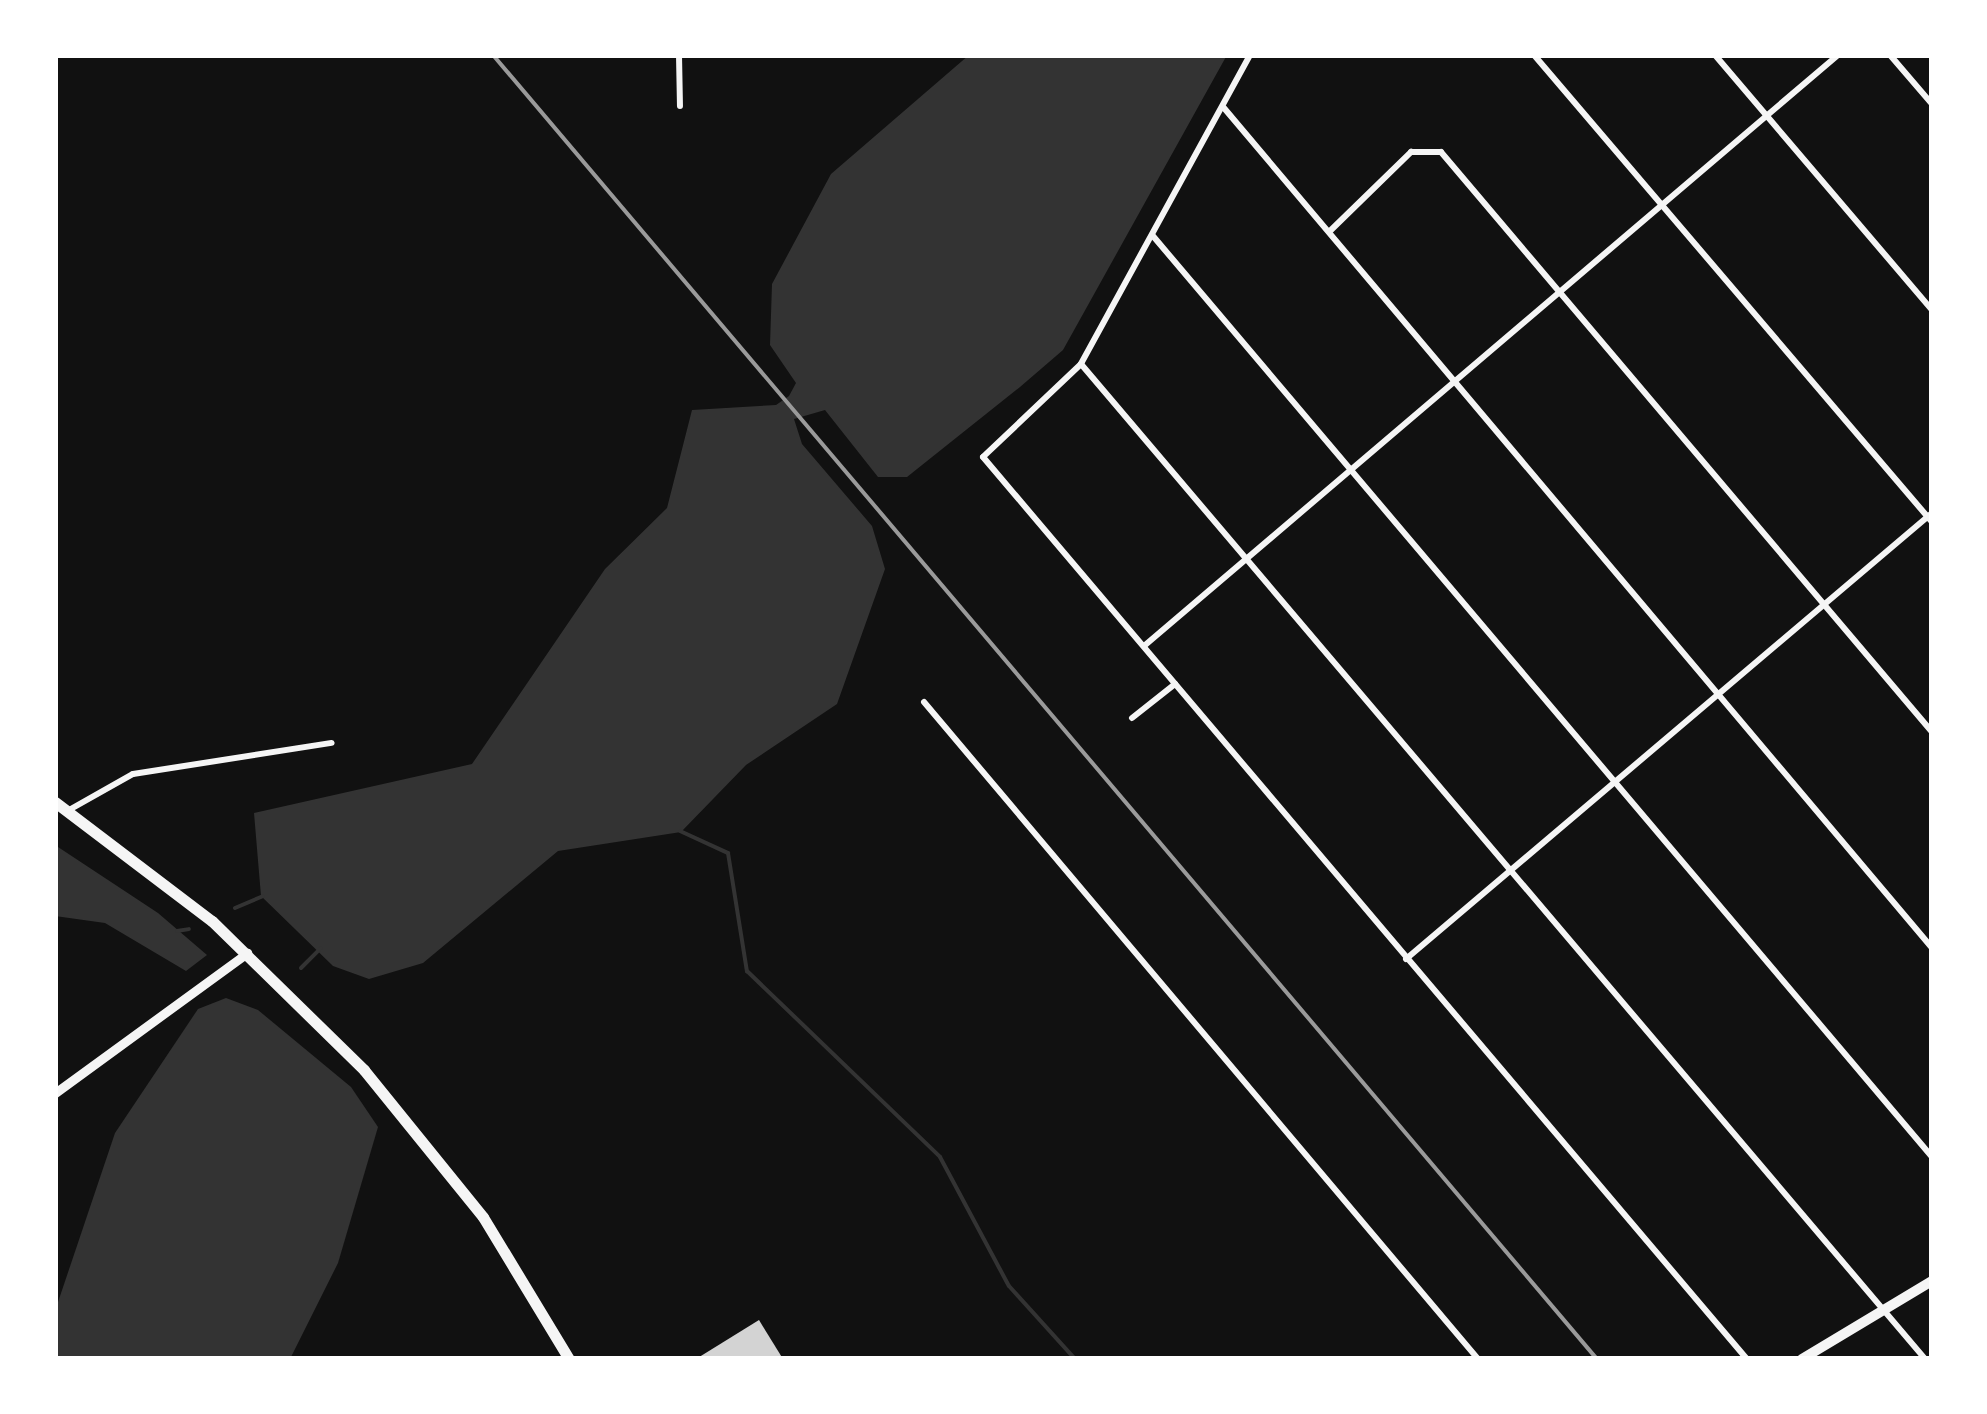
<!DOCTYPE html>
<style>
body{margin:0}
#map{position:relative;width:1987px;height:1414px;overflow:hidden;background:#111;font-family:"Zilla Slab",serif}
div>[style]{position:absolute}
.water>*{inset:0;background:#333}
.stream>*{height:4px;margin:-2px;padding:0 2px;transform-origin:2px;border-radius:2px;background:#333}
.building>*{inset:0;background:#d3d3d3}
.minor>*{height:6px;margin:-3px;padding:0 3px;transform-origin:3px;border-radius:3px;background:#f5f5f5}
.tertiary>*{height:9px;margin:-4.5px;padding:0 4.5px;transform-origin:4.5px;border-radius:4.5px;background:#f5f5f5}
.secondary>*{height:10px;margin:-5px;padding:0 5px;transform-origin:5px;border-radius:5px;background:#f5f5f5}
.primary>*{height:11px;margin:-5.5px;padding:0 5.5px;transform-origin:5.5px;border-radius:5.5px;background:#f5f5f5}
.rail>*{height:4px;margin:-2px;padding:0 2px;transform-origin:2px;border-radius:2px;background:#9a9a9a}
span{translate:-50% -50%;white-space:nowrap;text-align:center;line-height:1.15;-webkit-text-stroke:10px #fff;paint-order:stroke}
.frame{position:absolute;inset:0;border:58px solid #fff;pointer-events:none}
</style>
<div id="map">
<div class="water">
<div style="clip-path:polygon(969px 55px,1227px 55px,1063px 350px,1020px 387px,907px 477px,878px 477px,825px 410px,794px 419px,802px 444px,872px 526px,885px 569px,837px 704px,746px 765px,681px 832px,558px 851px,423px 963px,369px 979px,333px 966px,261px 896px,254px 813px,472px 764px,605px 569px,667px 508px,692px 410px,776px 405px,789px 396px,796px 383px,770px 345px,772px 284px,831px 174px)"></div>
<div style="clip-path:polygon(55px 845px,158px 913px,207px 955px,186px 971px,105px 923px,55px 916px)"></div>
<div style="clip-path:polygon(226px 998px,258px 1010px,351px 1087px,378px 1127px,338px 1263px,290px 1359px,55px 1359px,55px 1311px,115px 1133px,198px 1009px)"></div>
</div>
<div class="stream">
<div style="left:680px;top:831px;width:53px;rotate:24.6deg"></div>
<div style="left:728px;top:853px;width:120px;rotate:80.9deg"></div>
<div style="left:747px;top:971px;width:268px;rotate:43.9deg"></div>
<div style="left:940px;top:1157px;width:146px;rotate:61.9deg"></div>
<div style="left:1009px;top:1286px;width:98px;rotate:47.9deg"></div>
<div style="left:235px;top:908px;width:30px;rotate:-23deg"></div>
<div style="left:177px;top:931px;width:12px;rotate:-9deg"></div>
<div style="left:301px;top:968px;width:28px;rotate:-45deg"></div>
</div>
<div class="building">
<div style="clip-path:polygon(759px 1320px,783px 1359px,696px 1359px)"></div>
</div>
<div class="minor">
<div style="left:679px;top:55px;width:51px;rotate:88.9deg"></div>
<div style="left:1250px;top:55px;width:352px;rotate:118.7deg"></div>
<div style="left:1081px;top:364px;width:135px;rotate:136.5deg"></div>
<div style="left:983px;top:457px;width:1182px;rotate:49.74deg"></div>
<div style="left:1534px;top:55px;width:614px;rotate:49.56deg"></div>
<div style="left:1715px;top:55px;width:335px;rotate:49.6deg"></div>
<div style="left:1890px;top:55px;width:65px;rotate:49.4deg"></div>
<div style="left:1224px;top:108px;width:1099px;rotate:49.87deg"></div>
<div style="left:1331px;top:230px;width:112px;rotate:-44.3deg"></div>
<div style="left:1411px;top:152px;width:30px"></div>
<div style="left:1441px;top:152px;width:760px;rotate:49.75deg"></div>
<div style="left:1153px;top:236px;width:1206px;rotate:49.77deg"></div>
<div style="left:1081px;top:364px;width:1305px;rotate:49.69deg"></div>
<div style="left:1144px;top:646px;width:912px;rotate:-40.42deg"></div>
<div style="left:924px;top:702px;width:859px;rotate:49.86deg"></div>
<div style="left:1132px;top:718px;width:55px;rotate:-38.3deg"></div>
<div style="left:69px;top:810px;width:73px;rotate:-29.4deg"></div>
<div style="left:133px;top:774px;width:201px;rotate:-8.9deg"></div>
<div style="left:1406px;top:959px;width:690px;rotate:-40.29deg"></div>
</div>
<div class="tertiary">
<div style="left:55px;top:1093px;width:238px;rotate:-36.1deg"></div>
</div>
<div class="secondary">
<div style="left:1802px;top:1359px;width:152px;rotate:-31deg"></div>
</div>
<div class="primary">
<div style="left:55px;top:802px;width:197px;rotate:37.2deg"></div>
<div style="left:212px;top:921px;width:213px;rotate:44.4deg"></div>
<div style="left:364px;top:1070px;width:189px;rotate:51deg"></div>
<div style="left:483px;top:1217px;width:166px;rotate:58.8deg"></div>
</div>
<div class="rail">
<div style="left:493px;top:55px;width:1709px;rotate:49.75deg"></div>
</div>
<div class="frame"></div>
</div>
